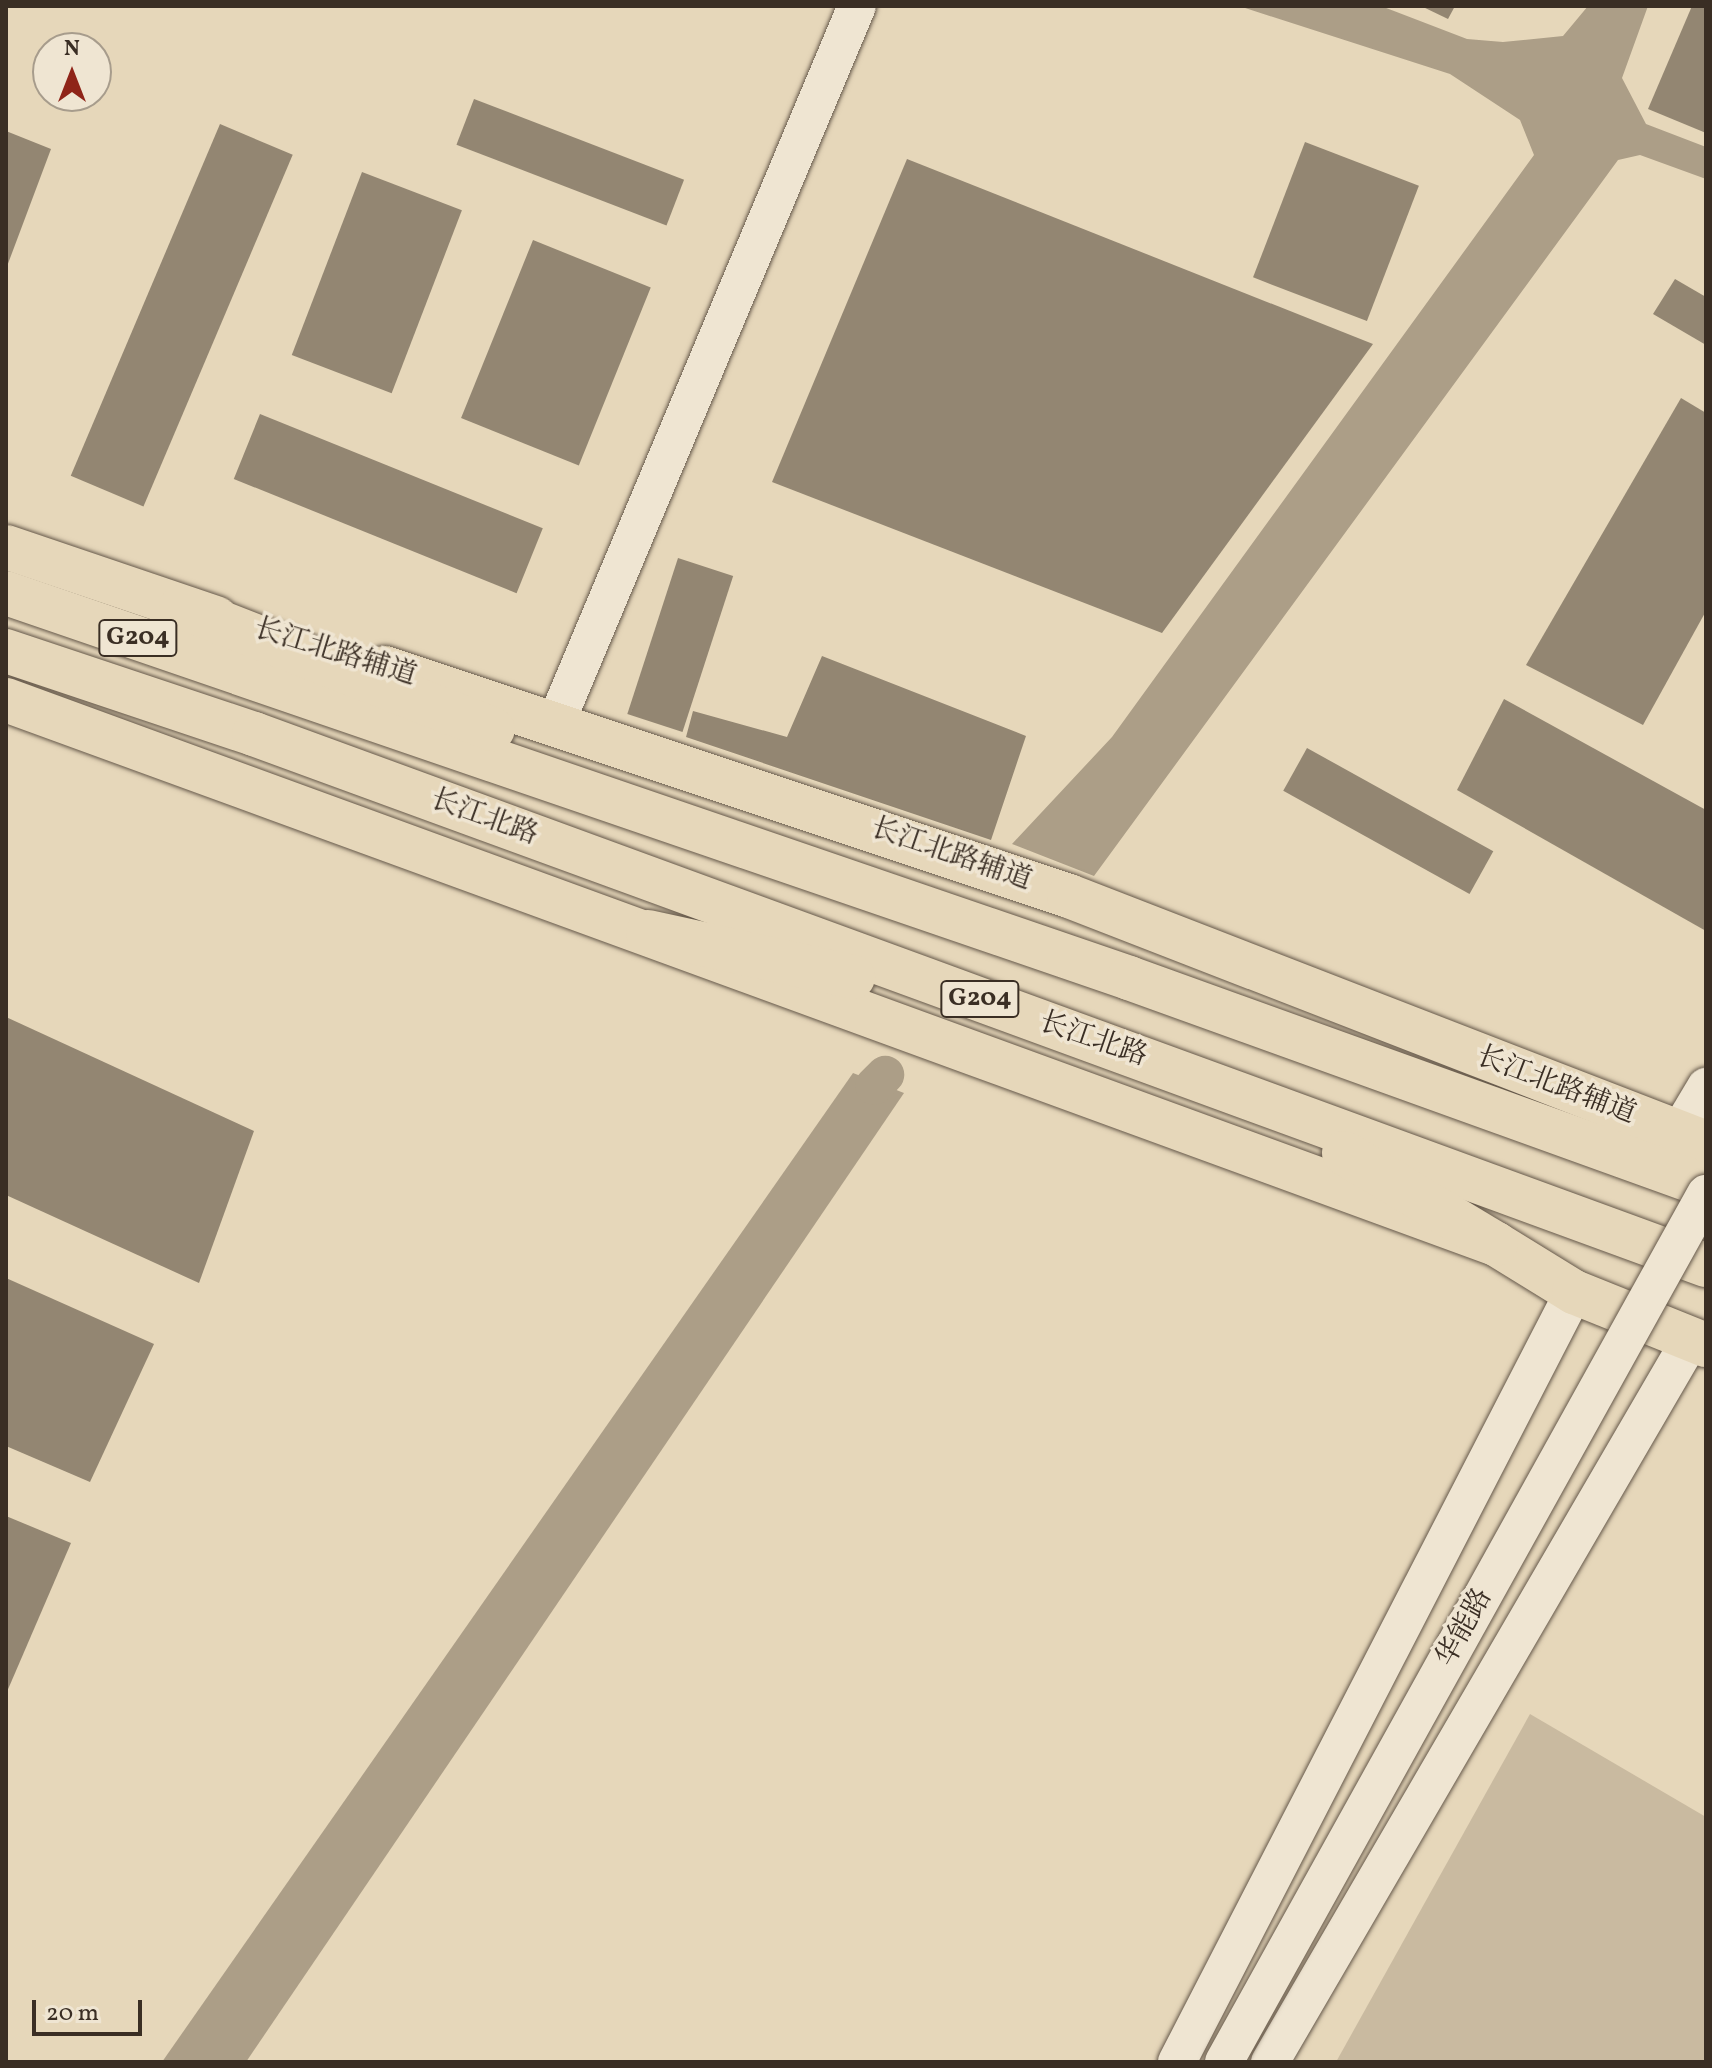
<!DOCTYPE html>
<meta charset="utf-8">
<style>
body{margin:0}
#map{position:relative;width:1712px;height:2068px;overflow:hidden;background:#e6d7ba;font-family:Vollkorn,"Noto Serif SC",serif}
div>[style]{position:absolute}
.green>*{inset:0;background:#c9baa0}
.water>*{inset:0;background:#ac9e87}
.canal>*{height:38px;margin:-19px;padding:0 19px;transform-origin:19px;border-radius:19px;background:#ac9e87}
.building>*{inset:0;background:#938672;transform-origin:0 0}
.roads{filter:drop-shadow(0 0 2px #65584a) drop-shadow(0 0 2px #65584a)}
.minor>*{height:38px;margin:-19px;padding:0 19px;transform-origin:19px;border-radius:19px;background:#efe5d2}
.major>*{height:44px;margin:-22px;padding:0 22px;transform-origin:22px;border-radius:22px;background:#e6d7ba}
.highway>*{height:44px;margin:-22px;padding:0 22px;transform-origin:22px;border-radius:22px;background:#e6d7ba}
.bridges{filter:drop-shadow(0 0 2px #65584a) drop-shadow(0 0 2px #65584a)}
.minor-bridge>*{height:38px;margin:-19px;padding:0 19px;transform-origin:19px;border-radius:19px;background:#efe5d2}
span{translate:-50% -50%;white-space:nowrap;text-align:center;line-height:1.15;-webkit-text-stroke:7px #efe5d2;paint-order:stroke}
.shield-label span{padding:2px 6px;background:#efe5d2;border:2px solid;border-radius:6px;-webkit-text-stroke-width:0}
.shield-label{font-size:26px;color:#3a2e24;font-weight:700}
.street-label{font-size:28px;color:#3a2e24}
.frame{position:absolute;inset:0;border:8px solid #3a2e24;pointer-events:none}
.north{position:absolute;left:32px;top:32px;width:80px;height:80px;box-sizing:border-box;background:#efe5d2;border:2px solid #a79c8c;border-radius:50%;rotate:0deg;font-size:22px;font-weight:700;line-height:32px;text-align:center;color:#3a2e24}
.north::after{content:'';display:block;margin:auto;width:28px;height:36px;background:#8f2418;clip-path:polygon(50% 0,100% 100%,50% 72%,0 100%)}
.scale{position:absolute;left:32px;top:2000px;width:110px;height:36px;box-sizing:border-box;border:4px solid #3a2e24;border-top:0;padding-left:10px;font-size:24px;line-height:28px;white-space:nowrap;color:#3a2e24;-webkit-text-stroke:6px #efe5d2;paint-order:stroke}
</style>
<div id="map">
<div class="green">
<div style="clip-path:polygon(1530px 1714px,1706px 1817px,1706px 2062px,1336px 2062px)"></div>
</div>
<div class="water">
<div style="clip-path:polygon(1239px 6px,1381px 6px,1467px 39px,1503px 42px,1563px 36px,1588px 6px,1648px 6px,1622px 78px,1646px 124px,1706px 147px,1706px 179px,1640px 155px,1618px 160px,1094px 876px,1012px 844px,1112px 737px,1534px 155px,1520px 120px,1450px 74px)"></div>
<div style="clip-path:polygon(853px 1073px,904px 1093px,246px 2062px,162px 2062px)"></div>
</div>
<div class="canal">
<div style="left:874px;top:1086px;width:16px;rotate:-45deg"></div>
</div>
<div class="building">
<div style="clip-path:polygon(1421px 6px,1455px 6px,1448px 19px)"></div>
<div style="clip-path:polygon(1692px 6px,1706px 6px,1706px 133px,1648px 109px)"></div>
<div style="left:474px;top:99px;width:225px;height:49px;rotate:21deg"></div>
<div style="left:220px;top:124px;width:79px;height:382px;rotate:23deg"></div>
<div style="clip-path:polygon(6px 131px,51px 149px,6px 269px)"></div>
<div style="left:1305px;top:142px;width:122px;height:145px;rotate:21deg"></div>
<div style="clip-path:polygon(907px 159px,1373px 344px,1162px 633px,772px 482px)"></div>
<div style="left:362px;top:172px;width:107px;height:196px;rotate:21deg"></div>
<div style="left:533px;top:240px;width:127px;height:192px;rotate:22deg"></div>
<div style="clip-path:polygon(1675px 279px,1706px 297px,1706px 345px,1653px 314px)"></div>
<div style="clip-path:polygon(1681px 398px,1706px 413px,1706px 611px,1643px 725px,1526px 665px)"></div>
<div style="left:260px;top:414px;width:305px;height:70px;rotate:22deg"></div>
<div style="left:678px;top:558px;width:58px;height:164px;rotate:18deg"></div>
<div style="clip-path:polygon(822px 656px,1026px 736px,991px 840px,686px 737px,693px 711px,787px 737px)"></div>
<div style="clip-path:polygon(1504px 699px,1706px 810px,1706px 931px,1457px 790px)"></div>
<div style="left:1307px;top:748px;width:213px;height:49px;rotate:29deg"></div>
<div style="clip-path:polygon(6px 1017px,254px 1131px,199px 1283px,6px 1195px)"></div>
<div style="clip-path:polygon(6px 1278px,154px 1344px,90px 1482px,6px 1446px)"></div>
<div style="clip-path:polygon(6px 1516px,71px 1543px,6px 1694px)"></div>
</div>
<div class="roads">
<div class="minor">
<div style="left:557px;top:720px;width:774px;rotate:-67.21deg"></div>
<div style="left:1678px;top:1134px;width:55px;rotate:-59.2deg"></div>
<div style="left:1177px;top:2062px;width:866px;rotate:-62.73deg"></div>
<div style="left:1270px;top:2062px;width:837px;rotate:-59.79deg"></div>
</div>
<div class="major">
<div style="left:6px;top:547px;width:222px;rotate:18.7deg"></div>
<div style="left:385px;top:668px;width:721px;rotate:18.43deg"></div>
<div style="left:1069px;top:896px;width:683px;rotate:21.19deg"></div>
<div style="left:6px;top:700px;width:1586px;rotate:20.06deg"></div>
<div style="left:1496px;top:1244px;width:92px;rotate:31.6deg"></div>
<div style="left:1574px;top:1292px;width:142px;rotate:21.9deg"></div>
</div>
<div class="highway">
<div style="left:6px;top:593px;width:1187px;rotate:18.92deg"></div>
<div style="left:1129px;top:978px;width:613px;rotate:19.82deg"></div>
<div style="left:181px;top:607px;width:335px;rotate:21.4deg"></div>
<div style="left:6px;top:651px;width:262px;rotate:18.5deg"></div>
<div style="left:254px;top:734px;width:1546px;rotate:20.09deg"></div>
<div style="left:648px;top:932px;width:210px;rotate:12.4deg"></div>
<div style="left:1344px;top:1153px;width:177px;rotate:30.9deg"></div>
</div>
</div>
<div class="bridges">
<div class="minor-bridge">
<div style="left:1224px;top:2062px;width:993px;rotate:-60.96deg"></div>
</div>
</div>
<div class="shield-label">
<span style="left:138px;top:638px">G204</span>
<span style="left:980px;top:999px">G204</span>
</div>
<div class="street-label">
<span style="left:335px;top:653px;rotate:17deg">长江北路辅道</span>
<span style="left:484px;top:818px;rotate:20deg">长江北路</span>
<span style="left:951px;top:855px;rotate:19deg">长江北路辅道</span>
<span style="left:1093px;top:1040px;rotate:19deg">长江北路</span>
<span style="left:1556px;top:1086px;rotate:21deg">长江北路辅道</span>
<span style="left:1465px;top:1628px;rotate:-61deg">华能路</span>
</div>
<div class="frame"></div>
<div class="north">N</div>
<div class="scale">20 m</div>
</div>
